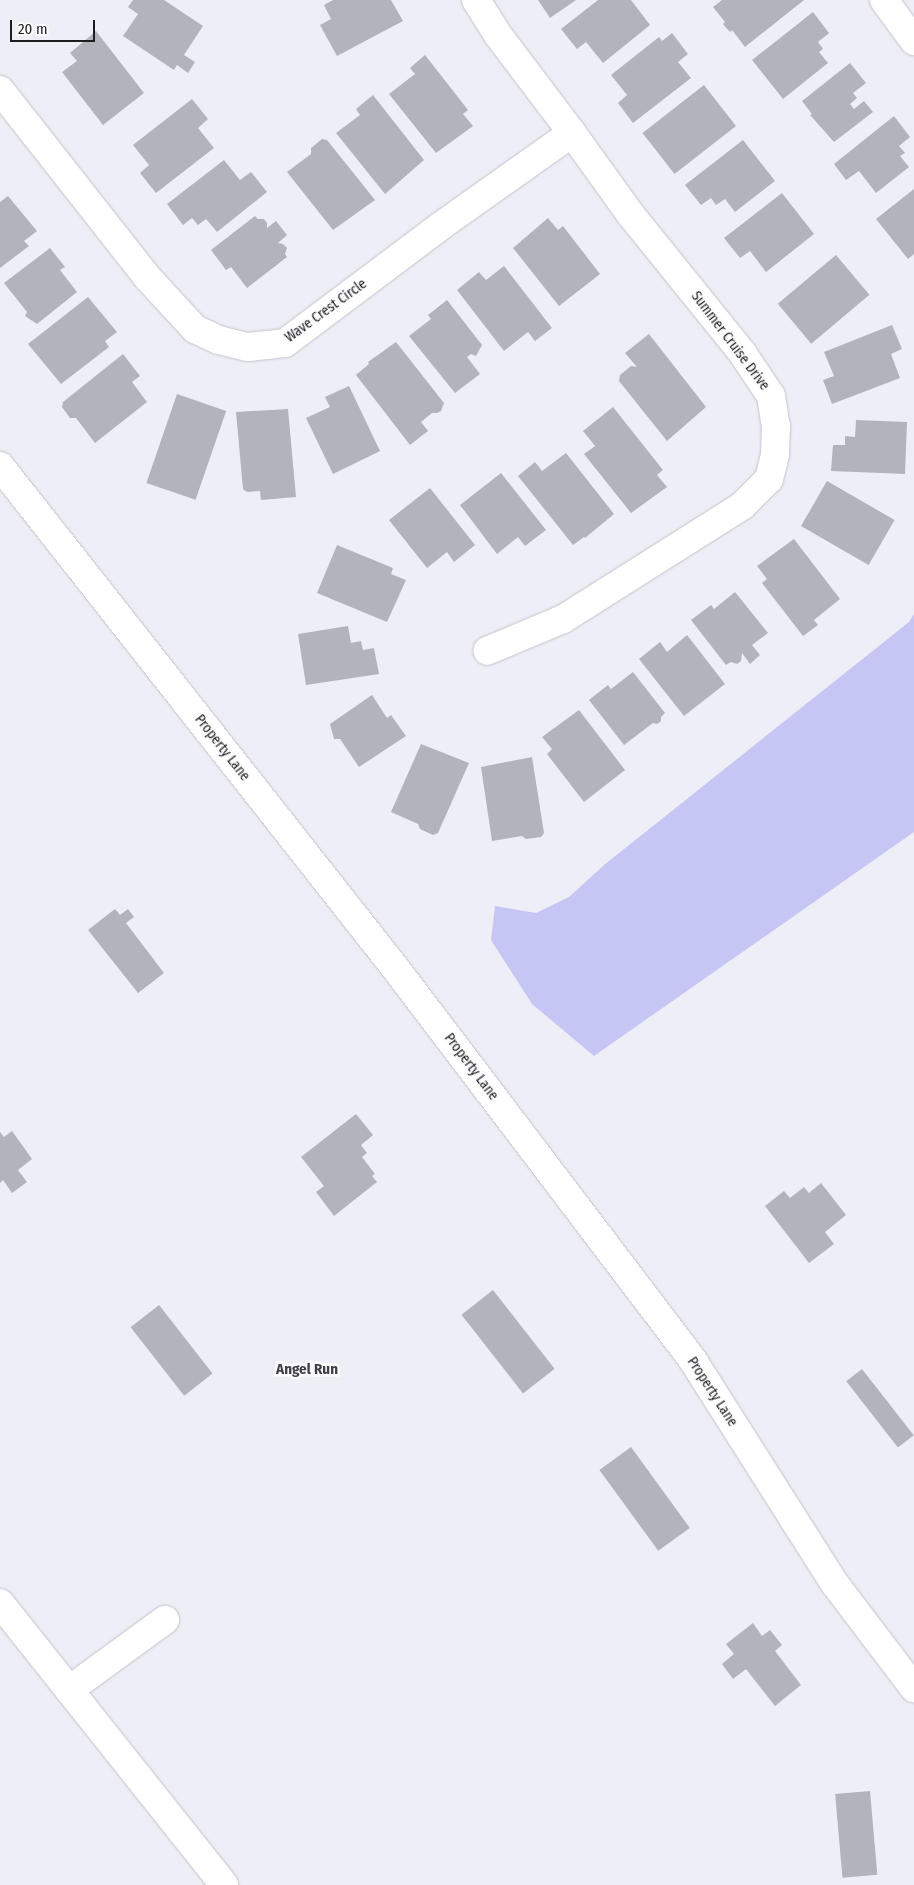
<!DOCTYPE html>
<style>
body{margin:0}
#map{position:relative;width:914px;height:1885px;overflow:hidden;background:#eeeef7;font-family:"Fira Sans Condensed",sans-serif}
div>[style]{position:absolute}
.green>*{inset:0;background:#c6c6f5}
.building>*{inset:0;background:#b3b3bc;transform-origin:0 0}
.roads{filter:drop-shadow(0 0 1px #c2c3cc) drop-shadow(0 0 1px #c2c3cc)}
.minor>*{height:28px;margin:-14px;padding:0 14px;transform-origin:14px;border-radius:14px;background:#fff}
span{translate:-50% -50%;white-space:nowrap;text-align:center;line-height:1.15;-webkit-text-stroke:5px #fcfcfe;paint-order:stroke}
.street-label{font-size:14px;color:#1d1d20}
.neighbourhood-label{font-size:15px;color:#3f3f47;font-weight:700}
.scale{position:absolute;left:10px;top:20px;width:85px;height:22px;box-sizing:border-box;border:2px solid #1d1d20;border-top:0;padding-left:6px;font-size:15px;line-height:18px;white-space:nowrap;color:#1d1d20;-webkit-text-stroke:4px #fcfcfe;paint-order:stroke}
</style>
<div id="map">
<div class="green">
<div style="clip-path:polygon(914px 614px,914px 832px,594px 1056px,532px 1004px,491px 940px,495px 906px,536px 913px,569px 897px,604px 865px,909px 622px)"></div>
</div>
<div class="building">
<div style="clip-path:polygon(133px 0,164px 0,203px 26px,184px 55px,195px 62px,188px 73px,177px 65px,174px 70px,123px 36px,138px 14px,128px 7px)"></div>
<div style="clip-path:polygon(333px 0,391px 0,403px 21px,337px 56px,320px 25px,331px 19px,324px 5px)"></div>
<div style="clip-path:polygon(538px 0,576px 0,550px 18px)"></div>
<div style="clip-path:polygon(598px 0,631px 0,650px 25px,603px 63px,586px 42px,577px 49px,561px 29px)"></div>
<div style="clip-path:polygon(722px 0,804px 0,745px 47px,732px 30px,730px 32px,723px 24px,725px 22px,713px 7px)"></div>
<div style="clip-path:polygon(813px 12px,829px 33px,818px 42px,823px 49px,819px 52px,828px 63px,783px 99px,752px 60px)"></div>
<div style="clip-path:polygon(96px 31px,144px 93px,103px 125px,62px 72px,77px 61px,70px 53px)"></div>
<div style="clip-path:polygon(672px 33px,688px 54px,678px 62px,691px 78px,633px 123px,618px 103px,627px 95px,611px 75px,659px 37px,662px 41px)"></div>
<div style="clip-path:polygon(425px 55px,468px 110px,463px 114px,473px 126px,436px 153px,389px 94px,415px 74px,410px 68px)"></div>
<div style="clip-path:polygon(850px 63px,866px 83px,853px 93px,857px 98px,850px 104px,854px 109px,864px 101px,873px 112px,834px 142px,810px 115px,812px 114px,802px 101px)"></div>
<div style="left:704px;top:85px;width:52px;height:78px;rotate:52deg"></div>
<div style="clip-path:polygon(373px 95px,424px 160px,385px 194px,336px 133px,360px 115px,356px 109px)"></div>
<div style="clip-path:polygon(192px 99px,208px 119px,198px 128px,214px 148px,156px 193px,140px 173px,149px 165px,133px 145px)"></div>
<div style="clip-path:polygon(894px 116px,910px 137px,899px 146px,905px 153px,900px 156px,909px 167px,876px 193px,859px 171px,846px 180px,834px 164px)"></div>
<div style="clip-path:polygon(322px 139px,327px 140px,375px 200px,333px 230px,287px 172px,311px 154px,311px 148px)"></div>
<div style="clip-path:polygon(743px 140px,775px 181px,735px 212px,725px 199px,716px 205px,711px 198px,701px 205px,685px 185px)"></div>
<div style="clip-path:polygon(224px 160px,240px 180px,251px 172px,267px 192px,217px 232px,206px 219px,198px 225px,192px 218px,183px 225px,167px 204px)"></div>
<div style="clip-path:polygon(914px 189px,914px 254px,908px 259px,876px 219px)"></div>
<div style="clip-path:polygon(782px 193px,814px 234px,766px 272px,750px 251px,740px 258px,724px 238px)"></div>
<div style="clip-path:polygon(8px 196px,37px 231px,24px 241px,29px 246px,0 268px,0 202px)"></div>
<div style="clip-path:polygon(255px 216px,258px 219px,264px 219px,267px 223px,267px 228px,276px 221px,287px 235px,278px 243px,283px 244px,287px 248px,285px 254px,287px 257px,247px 288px,231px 267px,226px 270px,211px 250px)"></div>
<div style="clip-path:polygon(548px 218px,558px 230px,563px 226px,600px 274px,559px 306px,513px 248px)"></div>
<div style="clip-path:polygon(50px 248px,65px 267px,60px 270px,77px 292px,37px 324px,25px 316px,27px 312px,4px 283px)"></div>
<div style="left:836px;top:255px;width:52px;height:76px;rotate:50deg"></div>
<div style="clip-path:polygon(504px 266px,552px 328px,535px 341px,528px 332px,504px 351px,457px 290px,479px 272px,486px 280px)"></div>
<div style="clip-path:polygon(88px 297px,117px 332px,105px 341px,109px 347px,61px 384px,28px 344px)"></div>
<div style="clip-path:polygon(447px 300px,482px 345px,476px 356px,471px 354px,467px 357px,480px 374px,455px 393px,409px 336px,431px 319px,428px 315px)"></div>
<div style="clip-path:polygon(892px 325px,902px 349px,891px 354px,900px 378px,832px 404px,823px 380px,834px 376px,824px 352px)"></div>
<div style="clip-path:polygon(649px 334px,706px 407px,667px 441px,619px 381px,620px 375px,631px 366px,637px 367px,625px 353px)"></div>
<div style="clip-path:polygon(396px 342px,444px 403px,441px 411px,437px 413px,432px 413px,421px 422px,428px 431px,410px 445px,356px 375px,369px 364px,368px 362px)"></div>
<div style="clip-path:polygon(123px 354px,140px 376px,132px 382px,147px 402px,95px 443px,76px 418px,70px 418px,62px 407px,63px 402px)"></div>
<div style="clip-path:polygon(349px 386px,380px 451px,333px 474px,306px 418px,330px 407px,325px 397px)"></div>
<div style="left:177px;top:394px;width:52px;height:94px;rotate:19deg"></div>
<div style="clip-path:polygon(613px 407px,663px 470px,657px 475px,667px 487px,631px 513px,584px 454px,595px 446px,583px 431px)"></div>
<div style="clip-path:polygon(288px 409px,296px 497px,261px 500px,260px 491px,247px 492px,243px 489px,236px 412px)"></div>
<div style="clip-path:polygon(856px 420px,907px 422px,905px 474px,831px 471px,833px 445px,845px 445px,845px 436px,855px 437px)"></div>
<div style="clip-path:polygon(566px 453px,614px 514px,585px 538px,584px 537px,573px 545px,518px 476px,535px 462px,542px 471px)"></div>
<div style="clip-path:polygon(501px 473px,546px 530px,525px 546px,518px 537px,497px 554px,460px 505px)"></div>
<div style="left:827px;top:481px;width:78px;height:52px;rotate:30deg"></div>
<div style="clip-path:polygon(430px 488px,475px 545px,454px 562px,447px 552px,427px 568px,389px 520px)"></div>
<div style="clip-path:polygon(794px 539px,840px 599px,814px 620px,818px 625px,803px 636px,762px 583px,767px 579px,757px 566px)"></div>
<div style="clip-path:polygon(337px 545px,393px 568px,391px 574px,406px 580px,387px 622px,317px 593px)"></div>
<div style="clip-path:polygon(735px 592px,768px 633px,752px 645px,760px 655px,750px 664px,742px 653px,741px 661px,737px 664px,731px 662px,726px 665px,691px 620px,711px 605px,714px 609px)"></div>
<div style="clip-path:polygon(348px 626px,351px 643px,361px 641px,363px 650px,374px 648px,379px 674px,306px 685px,298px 634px)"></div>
<div style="clip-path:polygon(687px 635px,725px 684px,684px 716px,639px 659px,660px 642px,667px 652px)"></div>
<div style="clip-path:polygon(633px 672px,665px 713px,661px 717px,661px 721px,657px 724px,653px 723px,624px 745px,589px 700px,608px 685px,611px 689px)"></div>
<div style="clip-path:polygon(372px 695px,387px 718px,391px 715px,406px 736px,359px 767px,340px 739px,334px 739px,330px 724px)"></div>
<div style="clip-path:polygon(579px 710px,625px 770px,584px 802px,547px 754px,552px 749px,542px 737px)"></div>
<div style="clip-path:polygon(421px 744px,469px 763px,438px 833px,433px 835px,420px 829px,418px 824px,391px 812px)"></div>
<div style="clip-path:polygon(532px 757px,544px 833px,541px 837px,526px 839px,522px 836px,492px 841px,481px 767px)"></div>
<div style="clip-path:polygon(115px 909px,120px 915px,128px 909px,134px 917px,126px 923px,164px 973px,138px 993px,88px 930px)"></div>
<div style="clip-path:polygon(356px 1114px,373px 1135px,361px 1145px,367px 1153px,362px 1157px,375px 1174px,372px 1176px,377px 1182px,334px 1216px,316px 1192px,324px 1186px,301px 1157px)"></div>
<div style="clip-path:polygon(12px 1131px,32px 1159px,18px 1170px,27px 1182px,12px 1193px,3px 1180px,0 1183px,0 1132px,4px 1137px)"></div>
<div style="clip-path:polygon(821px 1183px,846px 1215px,825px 1232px,834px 1244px,809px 1263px,765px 1206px,784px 1191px,790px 1198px,804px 1187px,809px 1193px)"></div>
<div style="left:493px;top:1290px;width:100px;height:40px;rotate:52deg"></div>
<div style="left:159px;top:1305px;width:87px;height:36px;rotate:52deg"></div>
<div style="left:862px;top:1369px;width:84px;height:20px;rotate:52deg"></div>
<div style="left:631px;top:1447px;width:100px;height:39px;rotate:54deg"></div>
<div style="clip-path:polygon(753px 1623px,762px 1636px,770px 1630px,782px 1645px,775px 1651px,801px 1685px,775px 1706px,746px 1669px,733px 1679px,722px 1664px,734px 1654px,726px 1644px)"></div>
<div style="left:870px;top:1791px;width:84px;height:35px;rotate:85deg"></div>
</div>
<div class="roads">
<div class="minor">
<div style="left:476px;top:0;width:41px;rotate:57.8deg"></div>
<div style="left:498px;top:35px;width:123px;rotate:52.9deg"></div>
<div style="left:572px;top:133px;width:101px;rotate:54.3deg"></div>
<div style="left:631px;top:215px;width:179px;rotate:51.1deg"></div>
<div style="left:743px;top:354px;width:50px;rotate:56.3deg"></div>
<div style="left:771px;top:396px;width:30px;rotate:81deg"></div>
<div style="left:776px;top:426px;width:29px;rotate:92deg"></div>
<div style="left:775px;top:455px;width:25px;rotate:104deg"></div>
<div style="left:769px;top:479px;width:38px;rotate:135deg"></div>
<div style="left:742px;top:506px;width:212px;rotate:147.7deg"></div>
<div style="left:563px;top:619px;width:82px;rotate:157.2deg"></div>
<div style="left:884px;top:0;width:51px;rotate:53.8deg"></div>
<div style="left:0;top:90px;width:238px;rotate:51.8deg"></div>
<div style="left:147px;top:277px;width:71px;rotate:47.3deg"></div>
<div style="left:195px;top:329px;width:26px;rotate:25deg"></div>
<div style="left:219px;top:340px;width:30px;rotate:14deg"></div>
<div style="left:248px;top:347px;width:37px;rotate:-6deg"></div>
<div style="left:285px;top:343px;width:196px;rotate:-36.9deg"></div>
<div style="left:442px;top:225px;width:159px;rotate:-35.3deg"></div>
<div style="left:0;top:466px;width:640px;rotate:51.79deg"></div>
<div style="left:396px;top:969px;width:493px;rotate:52.8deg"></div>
<div style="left:694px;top:1362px;width:263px;rotate:57.6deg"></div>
<div style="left:835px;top:1584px;width:131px;rotate:52.8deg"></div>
<div style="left:0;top:1603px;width:360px;rotate:51.5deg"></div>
<div style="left:69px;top:1690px;width:119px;rotate:-36.1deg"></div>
</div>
</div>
<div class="street-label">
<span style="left:326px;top:311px;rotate:-36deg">Wave Crest Circle</span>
<span style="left:730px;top:341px;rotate:53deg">Summer Cruise Drive</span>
<span style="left:222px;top:748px;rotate:52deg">Property Lane</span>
<span style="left:471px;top:1067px;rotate:53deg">Property Lane</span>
<span style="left:712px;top:1392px;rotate:57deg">Property Lane</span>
</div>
<div class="neighbourhood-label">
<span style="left:307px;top:1370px">Angel Run</span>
</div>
<div class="scale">20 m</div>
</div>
